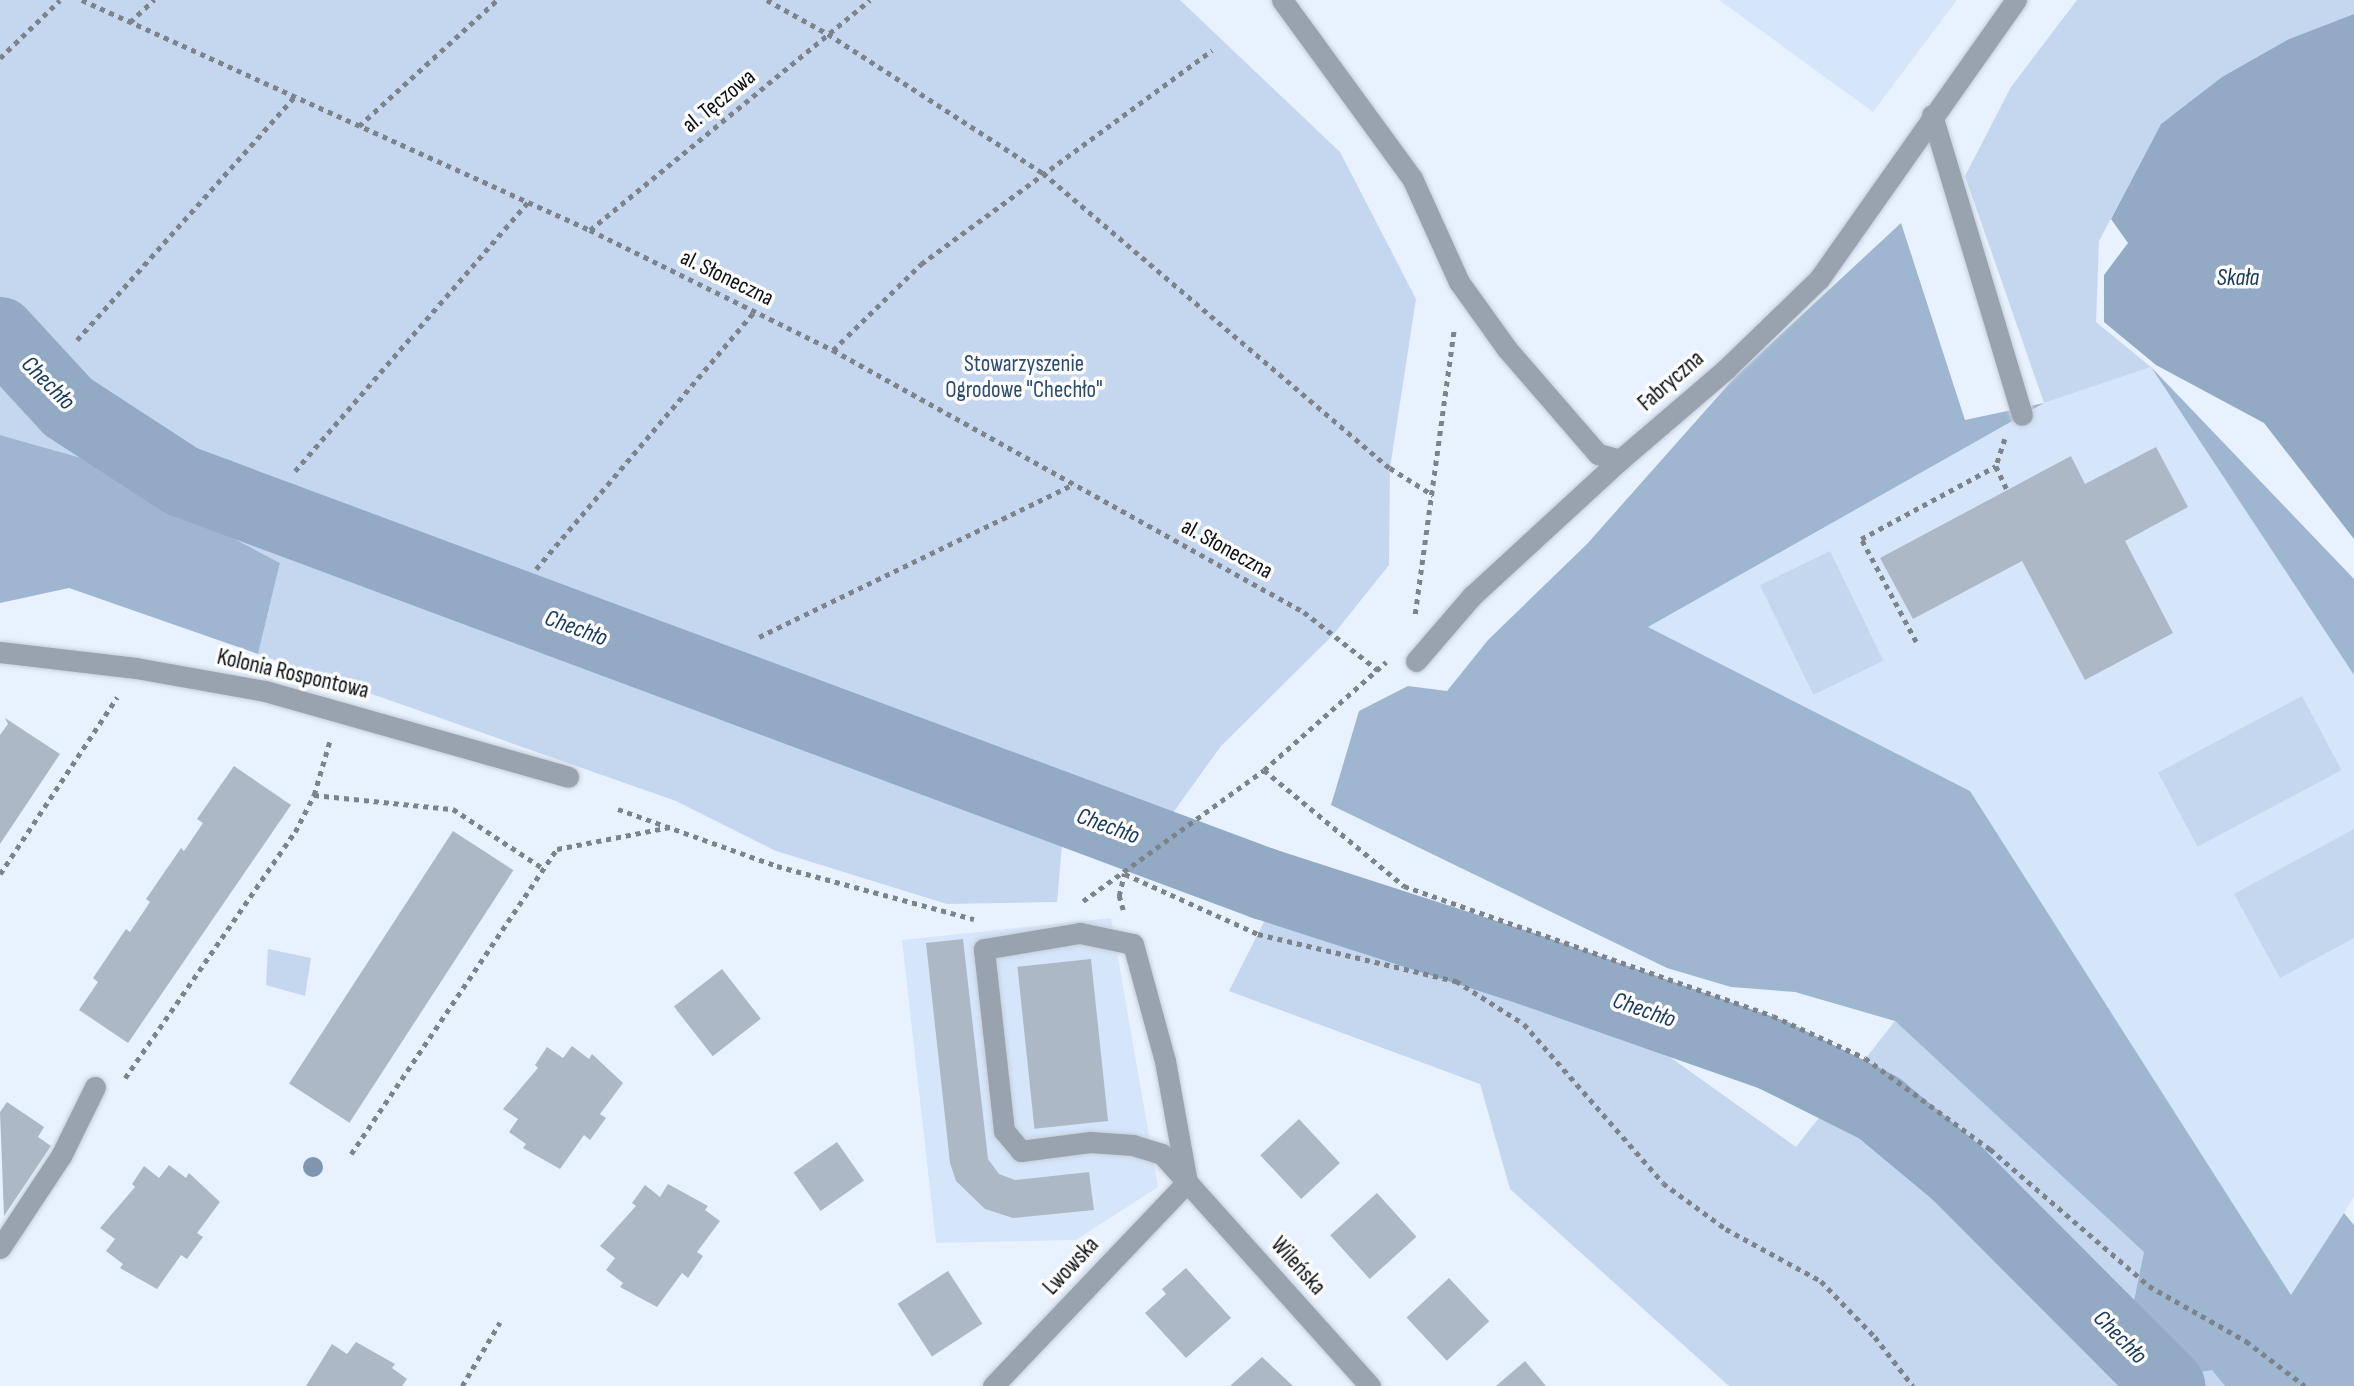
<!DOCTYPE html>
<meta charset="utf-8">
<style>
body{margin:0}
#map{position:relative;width:2354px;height:1386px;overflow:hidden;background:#e8f2fe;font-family:"Sofia Sans Condensed",sans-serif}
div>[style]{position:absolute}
.built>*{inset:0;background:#d5e6fb}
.green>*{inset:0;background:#c4d7ef;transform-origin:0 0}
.forest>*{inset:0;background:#9fb6d1}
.water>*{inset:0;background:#93aac5}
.stream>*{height:12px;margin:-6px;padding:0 6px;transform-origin:6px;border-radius:6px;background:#93aac5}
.river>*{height:72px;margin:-36px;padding:0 36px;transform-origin:36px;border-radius:36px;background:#93aac5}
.building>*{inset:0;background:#adb8c6;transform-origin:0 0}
.path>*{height:4.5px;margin-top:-2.25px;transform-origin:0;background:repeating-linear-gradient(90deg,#7c838b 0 5px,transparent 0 10px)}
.roads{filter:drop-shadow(0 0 2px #c5ced8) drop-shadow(0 0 2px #c5ced8)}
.service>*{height:21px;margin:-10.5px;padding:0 10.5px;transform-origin:10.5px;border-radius:10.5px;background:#99a3af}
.minor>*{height:21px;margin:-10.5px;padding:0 10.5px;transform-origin:10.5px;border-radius:10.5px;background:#99a3af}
.trees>*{width:20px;height:20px;margin:-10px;border-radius:50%;background:#7f96b0}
span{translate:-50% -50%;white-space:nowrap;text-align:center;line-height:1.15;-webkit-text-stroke:7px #fefefe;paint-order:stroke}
.street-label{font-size:23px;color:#0b0f13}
.park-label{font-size:23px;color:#294b71}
.water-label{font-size:24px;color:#193b60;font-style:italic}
</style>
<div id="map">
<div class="built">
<div style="clip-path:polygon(1719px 0,1957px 0,1873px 112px)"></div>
<div style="clip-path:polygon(2151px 367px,2354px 675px,2354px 1197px,2291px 1296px,1970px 791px,1647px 627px,2044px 403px)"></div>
<div style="clip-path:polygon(1111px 918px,1158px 1187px,1076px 1240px,936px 1243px,902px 940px)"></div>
</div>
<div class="green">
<div style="clip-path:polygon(0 0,1180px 0,1340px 152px,1416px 299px,1390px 468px,1389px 565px,1333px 635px,1221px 746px,1157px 835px,200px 459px,102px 395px,0 298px)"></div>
<div style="clip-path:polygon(2077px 0,2354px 0,2354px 14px,2289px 39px,2222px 77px,2161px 124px,2099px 241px,2096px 322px,2151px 367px,2044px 403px,1965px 176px,2011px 87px)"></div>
<div style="clip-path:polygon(0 351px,58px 416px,180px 493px,681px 690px,1064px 823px,1057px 902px,947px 904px,776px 851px,676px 801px,258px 654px,280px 563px,85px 459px,0 435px)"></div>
<div style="left:1830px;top:551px;width:122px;height:78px;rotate:64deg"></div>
<div style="left:2302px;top:696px;width:84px;height:163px;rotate:62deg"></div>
<div style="clip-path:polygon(2354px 829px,2354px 938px,2280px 978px,2234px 894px)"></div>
<div style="clip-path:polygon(1272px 906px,1594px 1015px,1639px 1035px,1796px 1147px,1895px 1021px,2145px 1252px,2225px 1386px,1729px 1386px,1510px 1189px,1480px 1084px,1229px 991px)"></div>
<div style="clip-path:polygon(268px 949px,311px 958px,305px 996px,266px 985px)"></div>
</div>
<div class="forest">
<div style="clip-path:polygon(1901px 223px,1965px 420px,2044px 403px,1648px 627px,1970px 791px,2291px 1295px,2344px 1213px,2354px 1225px,2354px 1386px,2225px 1386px,2212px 1370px,2181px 1375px,2128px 1331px,2144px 1252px,1895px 1021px,1795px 992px,1731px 987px,1667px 968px,1331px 805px,1359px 711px,1408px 686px,1447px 691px,1488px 640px,1587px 544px,1736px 376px)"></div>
<div style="clip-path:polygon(2151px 367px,2354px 579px,2354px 675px)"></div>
<div style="clip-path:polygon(0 435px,85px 459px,280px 563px,258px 654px,69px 588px,0 603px)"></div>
</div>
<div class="water">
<div style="clip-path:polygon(2354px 14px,2354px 539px,2264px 423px,2156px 365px,2104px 322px,2104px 275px,2128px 243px,2111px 219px,2161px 124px,2222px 77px,2289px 39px)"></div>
</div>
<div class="stream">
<div style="left:1114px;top:829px;width:26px;rotate:-43deg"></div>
<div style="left:1522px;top:967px;width:23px;rotate:-50deg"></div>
</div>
<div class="river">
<div style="left:0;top:333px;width:100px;rotate:47.4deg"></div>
<div style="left:68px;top:407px;width:136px;rotate:33deg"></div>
<div style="left:182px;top:481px;width:1156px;rotate:20.41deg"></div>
<div style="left:1265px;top:884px;width:270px;rotate:17.9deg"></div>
<div style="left:1522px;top:967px;width:266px;rotate:19.3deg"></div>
<div style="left:1773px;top:1055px;width:119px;rotate:26.6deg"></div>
<div style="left:1879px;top:1108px;width:102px;rotate:39.8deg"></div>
<div style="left:1957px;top:1173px;width:301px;rotate:45.1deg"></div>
</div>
<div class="building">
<div style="clip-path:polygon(2156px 447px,2188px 507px,2125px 541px,2173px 633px,2085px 680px,2022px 561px,1913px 619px,1880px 558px,2071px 456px,2085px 484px)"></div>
<div style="clip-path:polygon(5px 718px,60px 754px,0 844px,0 735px,8px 724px)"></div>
<div style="clip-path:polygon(234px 766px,291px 805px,128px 1043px,79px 1010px,98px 982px,93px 978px,126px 929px,130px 932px,150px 902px,146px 899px,181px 848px,184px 851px,203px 823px,197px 819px)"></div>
<div style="left:453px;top:831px;width:72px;height:301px;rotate:33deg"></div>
<div style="clip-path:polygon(963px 939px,988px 1159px,999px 1174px,1015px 1180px,1089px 1172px,1094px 1210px,1013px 1218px,985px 1209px,956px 1181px,950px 1163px,926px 943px)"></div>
<div style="left:1091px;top:959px;width:163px;height:74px;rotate:84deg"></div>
<div style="left:722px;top:969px;width:63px;height:61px;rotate:52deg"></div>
<div style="clip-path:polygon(572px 1046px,589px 1059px,592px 1054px,623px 1083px,600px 1114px,606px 1118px,590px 1140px,584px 1135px,560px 1169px,523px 1148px,526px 1144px,509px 1132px,518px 1119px,503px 1109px,538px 1068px,535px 1065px,547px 1047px,563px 1058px)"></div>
<div style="clip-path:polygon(7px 1102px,44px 1127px,38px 1137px,51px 1146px,4px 1216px,0 1112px)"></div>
<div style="left:1299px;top:1119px;width:60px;height:53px;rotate:47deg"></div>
<div style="left:837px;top:1142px;width:47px;height:53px;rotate:55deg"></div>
<div style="clip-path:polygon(169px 1165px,186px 1178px,189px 1173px,220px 1202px,197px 1233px,203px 1237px,187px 1259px,181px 1255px,157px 1289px,120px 1268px,123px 1264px,106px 1251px,115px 1239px,100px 1228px,135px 1187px,132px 1184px,144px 1166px,159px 1178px)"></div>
<div style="clip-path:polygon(668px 1184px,708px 1206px,705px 1210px,720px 1221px,697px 1252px,703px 1256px,688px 1278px,682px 1273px,657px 1307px,620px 1287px,623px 1283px,606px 1270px,615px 1258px,600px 1246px,636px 1206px,632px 1203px,645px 1185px,660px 1197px)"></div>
<div style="left:1377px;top:1193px;width:59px;height:63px;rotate:48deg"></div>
<div style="clip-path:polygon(1186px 1268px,1231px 1318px,1186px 1358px,1145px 1313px,1166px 1294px,1162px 1289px)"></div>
<div style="left:948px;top:1271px;width:63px;height:60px;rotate:57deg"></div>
<div style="left:1449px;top:1278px;width:59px;height:58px;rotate:47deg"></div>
<div style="clip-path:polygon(356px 1342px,395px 1364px,392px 1368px,407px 1379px,402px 1386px,306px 1386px,332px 1344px,347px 1354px)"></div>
<div style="clip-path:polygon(1262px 1357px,1293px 1386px,1230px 1386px)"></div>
<div style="clip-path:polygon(1525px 1361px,1546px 1386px,1496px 1386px)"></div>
</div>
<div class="path">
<div style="left:82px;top:0;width:558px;rotate:24.36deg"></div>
<div style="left:590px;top:230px;width:271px;rotate:26.3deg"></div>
<div style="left:833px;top:350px;width:539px;rotate:29.09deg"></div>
<div style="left:1304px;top:612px;width:94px;rotate:38.1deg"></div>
<div style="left:767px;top:0;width:70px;rotate:29.1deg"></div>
<div style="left:828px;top:34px;width:256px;rotate:32.9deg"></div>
<div style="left:1043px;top:173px;width:455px;rotate:40.4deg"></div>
<div style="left:1390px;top:468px;width:51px;rotate:32.1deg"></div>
<div style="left:130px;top:22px;width:33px;rotate:-43deg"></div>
<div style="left:0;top:58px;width:83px;rotate:-44deg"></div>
<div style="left:359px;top:126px;width:187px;rotate:-42.4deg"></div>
<div style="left:590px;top:230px;width:362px;rotate:-39.4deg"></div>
<div style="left:77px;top:340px;width:327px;rotate:-48.2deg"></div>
<div style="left:833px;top:350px;width:123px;rotate:-44.3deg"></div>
<div style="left:921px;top:264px;width:361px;rotate:-36.3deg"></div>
<div style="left:2005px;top:439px;width:28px;rotate:108deg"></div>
<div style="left:1996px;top:466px;width:26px;rotate:65deg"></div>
<div style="left:295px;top:471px;width:356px;rotate:-49.1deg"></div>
<div style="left:536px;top:569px;width:338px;rotate:-49.7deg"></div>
<div style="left:1415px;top:614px;width:289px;rotate:-82.2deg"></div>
<div style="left:759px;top:637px;width:350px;rotate:-25.9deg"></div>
<div style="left:1916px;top:642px;width:117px;rotate:-118.1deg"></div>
<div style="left:1861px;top:539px;width:153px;rotate:-28.4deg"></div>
<div style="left:1264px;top:770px;width:182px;rotate:39.6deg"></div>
<div style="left:1404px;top:886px;width:391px;rotate:19.4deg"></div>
<div style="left:1773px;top:1016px;width:101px;rotate:24.5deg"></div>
<div style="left:1865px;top:1058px;width:155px;rotate:36.1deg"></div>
<div style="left:1990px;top:1149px;width:210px;rotate:40.7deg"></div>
<div style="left:2149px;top:1286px;width:112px;rotate:29.6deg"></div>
<div style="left:2246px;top:1341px;width:74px;rotate:37.3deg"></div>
<div style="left:314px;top:795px;width:140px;rotate:5.8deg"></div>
<div style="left:453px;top:809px;width:109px;rotate:33.4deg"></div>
<div style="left:618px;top:809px;width:169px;rotate:19.7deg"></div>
<div style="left:777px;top:866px;width:204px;rotate:15.1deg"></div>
<div style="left:0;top:874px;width:212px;rotate:-56.5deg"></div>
<div style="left:1125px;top:874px;width:146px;rotate:24.3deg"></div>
<div style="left:1258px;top:934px;width:204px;rotate:13.4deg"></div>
<div style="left:1456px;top:981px;width:80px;rotate:32.3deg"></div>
<div style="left:1524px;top:1024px;width:211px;rotate:48.8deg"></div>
<div style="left:1663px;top:1183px;width:78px;rotate:36.1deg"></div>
<div style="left:1726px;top:1229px;width:108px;rotate:28.7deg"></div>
<div style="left:1821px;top:1281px;width:78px;rotate:46deg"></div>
<div style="left:1875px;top:1337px;width:62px;rotate:52.2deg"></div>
<div style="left:1083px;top:901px;width:223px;rotate:-35.9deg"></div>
<div style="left:1264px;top:770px;width:163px;rotate:-41.5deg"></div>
<div style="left:1123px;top:910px;width:15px;rotate:-106deg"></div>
<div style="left:1119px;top:896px;width:23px;rotate:-77deg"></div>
<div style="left:125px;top:1078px;width:299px;rotate:-55.4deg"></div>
<div style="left:295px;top:832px;width:42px;rotate:-62.8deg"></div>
<div style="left:314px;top:795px;width:57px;rotate:-73.8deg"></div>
<div style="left:351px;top:1154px;width:368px;rotate:-56deg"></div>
<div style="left:557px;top:849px;width:120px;rotate:-11deg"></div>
<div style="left:462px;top:1386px;width:74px;rotate:-59.3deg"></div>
</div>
<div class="roads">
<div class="service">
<div style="left:1282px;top:0;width:220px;rotate:53.9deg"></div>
<div style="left:1412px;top:178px;width:114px;rotate:65.7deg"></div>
<div style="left:1459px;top:282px;width:82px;rotate:54.4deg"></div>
<div style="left:1507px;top:349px;width:139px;rotate:49.1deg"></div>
<div style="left:1598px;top:454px;width:23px;rotate:15deg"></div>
<div style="left:1932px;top:115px;width:313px;rotate:73.3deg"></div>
<div style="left:0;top:652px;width:137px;rotate:6.7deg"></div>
<div style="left:136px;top:668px;width:131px;rotate:10.1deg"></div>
<div style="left:265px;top:691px;width:315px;rotate:15.8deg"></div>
<div style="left:1416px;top:661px;width:86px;rotate:-49.3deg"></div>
<div style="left:1472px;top:596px;width:201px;rotate:-42.6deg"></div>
<div style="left:1080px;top:933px;width:54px;rotate:11.7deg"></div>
<div style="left:1133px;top:944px;width:121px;rotate:74.7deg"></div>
<div style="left:1165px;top:1061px;width:123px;rotate:79.7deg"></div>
<div style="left:1187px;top:1182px;width:38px;rotate:-132deg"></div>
<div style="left:1162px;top:1154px;width:30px;rotate:-163deg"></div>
<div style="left:1133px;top:1145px;width:43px;rotate:-176deg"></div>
<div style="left:1090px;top:1142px;width:70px;rotate:172.6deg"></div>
<div style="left:1021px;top:1151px;width:26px;rotate:-130deg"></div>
<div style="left:1004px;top:1131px;width:183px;rotate:-96.3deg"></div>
<div style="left:984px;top:949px;width:97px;rotate:-9.5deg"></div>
<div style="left:0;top:1248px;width:110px;rotate:-56.5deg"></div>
<div style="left:61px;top:1156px;width:77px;rotate:-63.8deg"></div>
</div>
<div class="minor">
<div style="left:1620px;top:460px;width:140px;rotate:-40.6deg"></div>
<div style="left:1726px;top:369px;width:129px;rotate:-44.1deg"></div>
<div style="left:1819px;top:279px;width:342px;rotate:-54.8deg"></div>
<div style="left:993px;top:1386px;width:282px;rotate:-46.4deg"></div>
<div style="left:1187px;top:1182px;width:274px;rotate:48.1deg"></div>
</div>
</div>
<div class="trees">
<div style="left:313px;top:1167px"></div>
</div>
<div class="street-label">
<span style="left:719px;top:101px;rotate:-39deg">al. Tęczowa</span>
<span style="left:727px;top:278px;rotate:26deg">al. Słoneczna</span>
<span style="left:1671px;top:381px;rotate:-41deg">Fabryczna</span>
<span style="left:1227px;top:549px;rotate:29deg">al. Słoneczna</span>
<span style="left:293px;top:674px;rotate:13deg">Kolonia Rospontowa</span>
<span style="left:1071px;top:1266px;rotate:-47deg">Lwowska</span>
<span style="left:1298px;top:1266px;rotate:48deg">Wileńska</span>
</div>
<div class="park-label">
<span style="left:1024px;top:377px">Stowarzyszenie<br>Ogrodowe "Chechło"</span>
</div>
<div class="water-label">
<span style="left:2238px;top:278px">Skała</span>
<span style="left:48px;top:383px;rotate:45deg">Chechło</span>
<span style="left:576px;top:628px;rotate:20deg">Chechło</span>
<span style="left:1108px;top:826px;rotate:20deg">Chechło</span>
<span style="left:1644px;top:1010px;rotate:19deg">Chechło</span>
<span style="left:2120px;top:1337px;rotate:45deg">Chechło</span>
</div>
</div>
